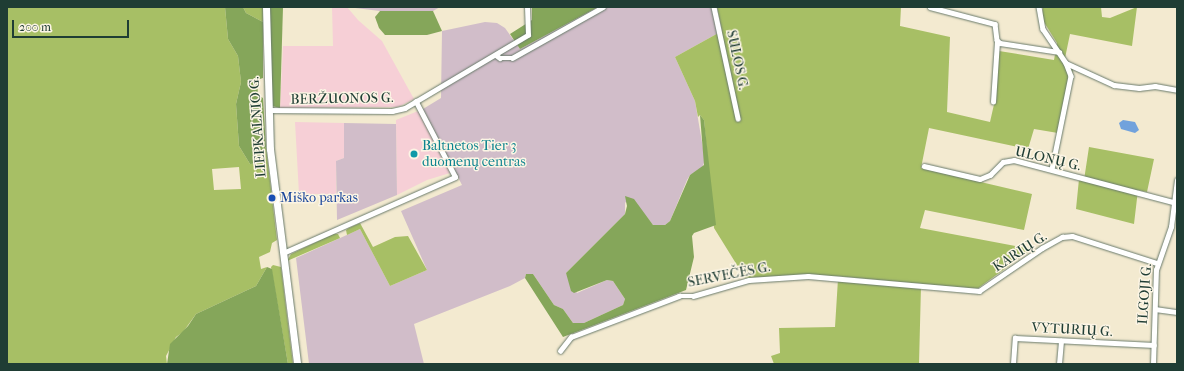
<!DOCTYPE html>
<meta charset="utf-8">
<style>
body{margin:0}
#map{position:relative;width:1184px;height:371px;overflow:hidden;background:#f3ead0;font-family:"IM FELL French Canon",serif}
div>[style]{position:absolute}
.built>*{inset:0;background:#f6cfd6}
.industrial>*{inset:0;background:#d1bdc9}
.green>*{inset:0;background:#a7bf65}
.forest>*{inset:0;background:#85a65a}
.water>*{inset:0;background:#71a2dc}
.roads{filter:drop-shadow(0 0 1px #697a6b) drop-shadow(0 0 1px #697a6b)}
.minor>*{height:4.5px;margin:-2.25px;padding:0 2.25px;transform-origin:2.25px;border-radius:2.25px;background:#fff}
.highway>*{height:7px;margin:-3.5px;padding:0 3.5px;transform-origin:3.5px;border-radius:3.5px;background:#fff}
.dots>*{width:11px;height:11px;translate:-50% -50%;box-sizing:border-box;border:2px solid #fcf5e5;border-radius:50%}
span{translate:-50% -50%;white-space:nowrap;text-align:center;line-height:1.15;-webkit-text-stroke:3px #fcf5e5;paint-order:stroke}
.street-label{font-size:14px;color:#1f3d34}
.culture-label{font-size:14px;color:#0d838f}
.left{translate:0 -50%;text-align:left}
.transit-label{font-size:14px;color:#164399}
.frame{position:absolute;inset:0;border:8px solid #1f3d34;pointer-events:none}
.scale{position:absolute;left:12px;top:20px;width:117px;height:18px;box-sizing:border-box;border:2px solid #1f3d34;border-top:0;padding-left:5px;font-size:12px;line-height:14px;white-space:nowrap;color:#1f3d34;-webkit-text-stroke:3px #fcf5e5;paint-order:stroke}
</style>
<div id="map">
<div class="built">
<div style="clip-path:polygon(332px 7px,347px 7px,358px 20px,382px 41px,414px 99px,398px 107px,280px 108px,283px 46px,333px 46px)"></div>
<div style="clip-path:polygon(418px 111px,450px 173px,427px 180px,397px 195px,396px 120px)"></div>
<div style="clip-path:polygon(295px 122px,344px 123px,344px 158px,336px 161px,336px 194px,299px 194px)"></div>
</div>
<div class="industrial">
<div style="clip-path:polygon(347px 7px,440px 7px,433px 11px,380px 11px)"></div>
<div style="clip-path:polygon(598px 7px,717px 7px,722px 31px,675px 57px,695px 101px,705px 160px,702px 168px,690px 175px,687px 180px,670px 221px,665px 225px,653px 225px,645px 215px,625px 202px,625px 214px,566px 273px,577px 293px,607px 280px,613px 281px,625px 299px,623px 305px,584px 323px,573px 323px,563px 309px,554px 305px,533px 274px,526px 274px,525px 278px,510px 286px,414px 324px,424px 364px,309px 364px,296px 258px,360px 229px,390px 286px,427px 270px,401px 211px,462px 185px,423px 109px,441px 98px,442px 31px,485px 22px,497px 23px,505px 28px,520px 49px)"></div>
<div style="clip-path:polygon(344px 123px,396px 124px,397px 195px,337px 220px,336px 161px,344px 158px)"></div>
</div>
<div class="green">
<div style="clip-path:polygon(evenodd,7px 7px,225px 7px,228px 39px,238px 56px,241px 82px,236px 104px,239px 146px,250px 164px,261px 163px,261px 151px,266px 147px,277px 240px,272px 243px,270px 252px,259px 257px,261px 269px,267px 267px,256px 286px,196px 314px,183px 332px,176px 337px,166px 356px,167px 364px,7px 364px,7px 7px,239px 167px,241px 189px,214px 190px,212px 169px,239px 167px)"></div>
<div style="clip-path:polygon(243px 7px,263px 7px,263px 22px,246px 13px)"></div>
<div style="clip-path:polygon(717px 7px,901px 7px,900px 26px,950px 37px,947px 112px,990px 122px,995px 100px,999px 51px,1054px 60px,1057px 43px,1042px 19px,1043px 7px,1101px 7px,1102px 17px,1110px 18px,1137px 7px,1132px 46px,1070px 34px,1064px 63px,1073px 69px,1058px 133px,1034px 129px,1028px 149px,929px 128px,921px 168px,1032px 194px,1024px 230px,925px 210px,920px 228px,1032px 249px,977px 289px,835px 276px,745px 278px,714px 228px,704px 120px,700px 115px,698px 117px,695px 101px,675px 57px,722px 31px)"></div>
<div style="clip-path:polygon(1089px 147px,1154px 159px,1147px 192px,1138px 190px,1134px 224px,1076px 209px,1079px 179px,1084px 180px)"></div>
<div style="clip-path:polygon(360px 223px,373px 247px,395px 237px,408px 236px,427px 270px,390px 286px,360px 229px,347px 235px,346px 230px,349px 228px)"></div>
<div style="clip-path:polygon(333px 234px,338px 234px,340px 238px,287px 261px,291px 254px)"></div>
<div style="clip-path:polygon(273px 265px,281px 267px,293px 364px,288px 364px,271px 267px)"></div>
<div style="clip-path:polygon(838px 279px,921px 286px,919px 364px,774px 364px,771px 356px,780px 353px,779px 328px,835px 327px)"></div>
</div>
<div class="forest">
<div style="clip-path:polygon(225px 7px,243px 7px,246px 13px,263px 22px,263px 78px,257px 80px,258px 95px,263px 98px,266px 147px,261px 151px,261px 163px,250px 164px,239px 146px,236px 104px,241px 82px,238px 56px,228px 39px)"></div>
<div style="clip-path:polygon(269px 7px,283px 7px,280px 108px,272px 106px)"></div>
<div style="clip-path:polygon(532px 7px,598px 7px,520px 49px,510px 34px,532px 20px)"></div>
<div style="clip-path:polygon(380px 11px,433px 11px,442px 31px,427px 35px,385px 35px,379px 28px,375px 17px)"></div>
<div style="clip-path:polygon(700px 115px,704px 120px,716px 225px,694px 233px,692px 236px,694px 257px,686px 290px,563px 337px,525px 278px,526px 274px,533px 274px,554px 305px,563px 309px,573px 323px,584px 323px,623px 305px,625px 299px,613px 281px,607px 280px,574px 293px,571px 291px,566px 273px,625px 214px,627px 206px,625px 196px,634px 199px,653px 225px,665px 225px,670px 221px,690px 175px,704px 165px)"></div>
<div style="clip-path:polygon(267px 267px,272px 269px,288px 364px,167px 364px,170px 344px,188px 326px,196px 314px,256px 286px)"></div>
</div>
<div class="water">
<div style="clip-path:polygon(1123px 120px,1135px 122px,1139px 130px,1135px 133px,1121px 129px,1119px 123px)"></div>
</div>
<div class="roads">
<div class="minor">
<div style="left:714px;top:7px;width:114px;rotate:77.8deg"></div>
<div style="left:930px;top:7px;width:67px;rotate:14.7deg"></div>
<div style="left:995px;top:24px;width:16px;rotate:83deg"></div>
<div style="left:997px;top:40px;width:4px;rotate:45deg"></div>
<div style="left:1000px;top:43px;width:60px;rotate:8.7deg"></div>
<div style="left:1039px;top:7px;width:22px;rotate:80deg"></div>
<div style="left:1043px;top:29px;width:41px;rotate:55.9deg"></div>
<div style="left:1066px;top:63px;width:14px;rotate:69deg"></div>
<div style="left:1071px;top:76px;width:95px;rotate:101.5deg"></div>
<div style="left:496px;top:55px;width:5px;rotate:37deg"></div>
<div style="left:500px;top:58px;width:12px"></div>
<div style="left:512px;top:58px;width:104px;rotate:-29.3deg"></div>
<div style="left:1066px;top:63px;width:53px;rotate:24.6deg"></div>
<div style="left:1114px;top:85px;width:25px;rotate:7deg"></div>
<div style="left:1139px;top:88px;width:16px;rotate:-7deg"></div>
<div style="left:1155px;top:86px;width:22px;rotate:10deg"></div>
<div style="left:993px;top:102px;width:60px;rotate:-86.2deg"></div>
<div style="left:268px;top:110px;width:124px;rotate:0.5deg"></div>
<div style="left:392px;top:111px;width:13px;rotate:-13deg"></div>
<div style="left:405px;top:108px;width:143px;rotate:-30.7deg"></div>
<div style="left:528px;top:35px;width:28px;rotate:-92deg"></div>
<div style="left:924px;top:166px;width:57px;rotate:13.1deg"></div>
<div style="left:980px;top:179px;width:11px;rotate:-22deg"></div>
<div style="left:990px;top:175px;width:18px;rotate:-45deg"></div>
<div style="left:1003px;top:162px;width:11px;rotate:-10deg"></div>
<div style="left:1014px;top:160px;width:164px;rotate:14.8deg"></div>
<div style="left:283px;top:253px;width:188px;rotate:-23.8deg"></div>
<div style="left:455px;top:177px;width:85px;rotate:-117.5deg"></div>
<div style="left:1155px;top:309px;width:22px;rotate:8deg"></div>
<div style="left:560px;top:351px;width:18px;rotate:-52deg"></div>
<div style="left:571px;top:337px;width:116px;rotate:-20.8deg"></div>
<div style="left:679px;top:296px;width:14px"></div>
<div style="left:693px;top:296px;width:58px;rotate:-15.9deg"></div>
<div style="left:749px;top:280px;width:59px;rotate:-3.9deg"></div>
<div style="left:808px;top:276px;width:172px;rotate:5deg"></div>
<div style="left:979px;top:291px;width:76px;rotate:-34.3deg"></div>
<div style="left:1042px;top:248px;width:23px;rotate:-29deg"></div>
<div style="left:1062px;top:237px;width:10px;rotate:-6deg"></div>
<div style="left:1072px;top:236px;width:89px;rotate:17.6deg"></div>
<div style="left:1013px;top:364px;width:26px;rotate:-86deg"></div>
<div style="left:1015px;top:338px;width:139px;rotate:2.9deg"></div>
<div style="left:1059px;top:364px;width:23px;rotate:-85deg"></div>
<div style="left:1153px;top:364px;width:94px;rotate:-88.2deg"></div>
<div style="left:1156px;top:270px;width:46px;rotate:-70.8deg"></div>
<div style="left:1171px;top:227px;width:47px;rotate:-82.7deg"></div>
</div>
<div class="highway">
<div style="left:266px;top:7px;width:142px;rotate:88.4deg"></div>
<div style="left:270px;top:149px;width:217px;rotate:82.8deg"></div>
</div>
</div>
<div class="dots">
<div style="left:414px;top:154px;background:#0f9aa8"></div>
<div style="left:272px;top:198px;background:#1a4fb4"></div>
</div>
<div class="street-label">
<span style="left:737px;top:60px;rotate:78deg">SULOS G.</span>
<span style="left:342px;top:99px;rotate:-1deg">BERŽUONOS G.</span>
<span style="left:258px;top:127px;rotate:-94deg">LIEPKALNIO G.</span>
<span style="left:1048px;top:159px;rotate:13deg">ULONŲ G.</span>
<span style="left:1020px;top:252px;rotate:-33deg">KARIŲ G.</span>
<span style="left:729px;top:275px;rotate:-11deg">SERVEČĖS G.</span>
<span style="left:1145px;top:294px;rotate:-86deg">ILGOJI G.</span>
<span style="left:1072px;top:330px;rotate:3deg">VYTURIŲ G.</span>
</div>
<div class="culture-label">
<span class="left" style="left:422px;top:154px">Baltnetos Tier 3<br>duomenų centras</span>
</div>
<div class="transit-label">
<span class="left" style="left:280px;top:198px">Miško parkas</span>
</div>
<div class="frame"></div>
<div class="scale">200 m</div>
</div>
